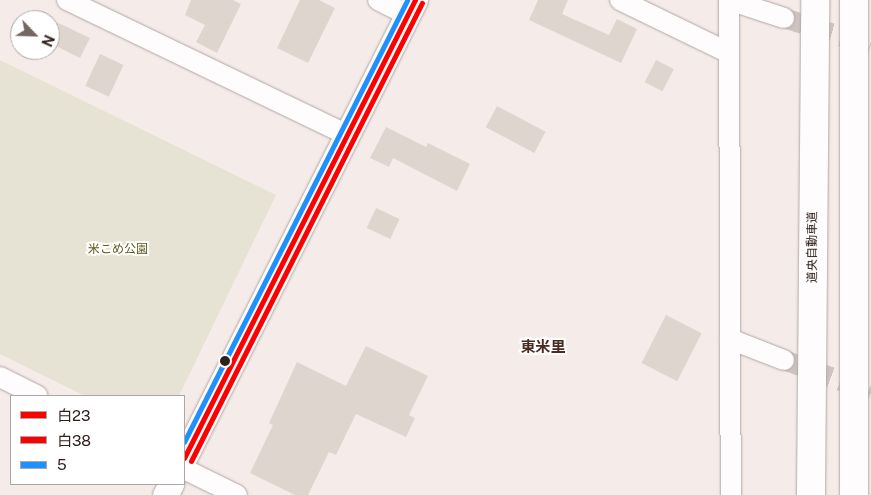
<!DOCTYPE html>
<meta charset="utf-8">
<style>
body{margin:0}
#map{position:relative;width:871px;height:495px;overflow:hidden;background:#f5ece9;font-family:"Public Sans","Noto Sans JP",sans-serif}
div>[style]{position:absolute}
.green>*{inset:0;background:#e7e3d4}
.building>*{inset:0;background:#ded5ce;transform-origin:0 0}
.minor-tunnel>*{height:20px;margin-top:-10px;transform-origin:0;background:repeating-linear-gradient(90deg,#cdc3c0 0 20px,transparent 0 30px)}
.roads{filter:drop-shadow(0 0 1px #b1a6a3) drop-shadow(0 0 1px #b1a6a3)}
.minor>*{height:20px;margin:-10px;padding:0 10px;transform-origin:10px;border-radius:10px;background:#fefcfc}
.major>*{height:25px;margin:-12.5px;padding:0 12.5px;transform-origin:12.5px;border-radius:12.5px;background:#fefcfc}
.highway>*{height:28px;margin:-14px;padding:0 14px;transform-origin:14px;border-radius:14px;background:#fefcfc}
.bus-1>*{height:5px;margin:-2.5px;padding:0 2.5px;transform-origin:2.5px;border-radius:2.5px;background:#f00}
.bus-2>*{height:5px;margin:-2.5px;padding:0 2.5px;transform-origin:2.5px;border-radius:2.5px;background:#f00}
.bus-3>*{height:5px;margin:-2.5px;padding:0 2.5px;transform-origin:2.5px;border-radius:2.5px;background:#1e90ff}
.dots>*{width:14px;height:14px;translate:-50% -50%;box-sizing:border-box;border:2px solid #fff;border-radius:50%}
span{translate:-50% -50%;white-space:nowrap;text-align:center;line-height:1.15;-webkit-text-stroke:4px #fff;paint-order:stroke}
.street-label{font-size:12px;color:#2f201b}
.park-label{font-size:12px;color:#5d5a1a}
.quarter-label{font-size:15px;color:#4a2b21;font-weight:700}
.legend{position:absolute;left:10px;top:395px;width:175px;height:90px;box-sizing:border-box;background:#fff;border:1px solid #aca6a4;margin:0;padding:6px 9px;list-style:none;font-size:15px;color:#2f201b}
.legend li{display:flex;align-items:center;gap:10px;height:25px}
.legend b{width:25px;border:1px solid #aca6a4}
.north{position:absolute;left:10px;top:10px;width:50px;height:50px;box-sizing:border-box;background:#fff;border:1px solid #aca6a4;border-radius:50%;rotate:114deg;font-size:14px;font-weight:700;line-height:20px;text-align:center;color:#2f201b}
.north::after{content:'';display:block;margin:auto;width:18px;height:22px;background:#746763;clip-path:polygon(50% 0,100% 100%,50% 72%,0 100%)}
</style>
<div id="map">
<div class="green">
<div style="clip-path:polygon(0 60px,276px 195px,179px 396px,85px 396px,0 354px)"></div>
</div>
<div class="building">
<div style="clip-path:polygon(191px 0,233px 0,241px 4px,217px 53px,196px 42px,205px 25px,185px 15px)"></div>
<div style="clip-path:polygon(300px 0,319px 0,335px 8px,308px 63px,277px 48px)"></div>
<div style="clip-path:polygon(538px 0,568px 0,562px 14px,609px 35px,617px 19px,637px 29px,621px 63px,529px 20px)"></div>
<div style="clip-path:polygon(50px 19px,90px 38px,80px 58px,50px 43px)"></div>
<div style="left:100px;top:54px;width:26px;height:35px;rotate:25deg"></div>
<div style="left:656px;top:60px;width:20px;height:25px;rotate:27deg"></div>
<div style="left:497px;top:106px;width:55px;height:24px;rotate:28deg"></div>
<div style="clip-path:polygon(386px 127px,426px 147px,428px 143px,470px 164px,457px 191px,393px 158px,389px 167px,370px 158px)"></div>
<div style="left:376px;top:208px;width:26px;height:22px;rotate:25deg"></div>
<div style="left:666px;top:315px;width:40px;height:54px;rotate:27deg"></div>
<div style="clip-path:polygon(366px 346px,428px 376px,409px 415px,415px 418px,406px 437px,356px 414px,336px 455px,329px 452px,308px 495px,295px 495px,250px 473px,273px 425px,269px 423px,297px 362px,346px 386px)"></div>
</div>
<div class="minor-tunnel">
<div style="left:784px;top:18px;width:91px;rotate:17.8deg"></div>
<div style="left:784px;top:360px;width:93px;rotate:20.2deg"></div>
</div>
<div class="roads">
<div class="minor">
<div style="left:67px;top:0;width:311px;rotate:25.7deg"></div>
<div style="left:378px;top:0;width:34px;rotate:27deg"></div>
<div style="left:620px;top:0;width:121px;rotate:25.9deg"></div>
<div style="left:729px;top:0;width:495px;rotate:89.8deg"></div>
<div style="left:729px;top:0;width:58px;rotate:18.1deg"></div>
<div style="left:730px;top:339px;width:58px;rotate:21.3deg"></div>
<div style="left:0;top:377px;width:42px;rotate:26.6deg"></div>
<div style="left:184px;top:469px;width:59px;rotate:26.1deg"></div>
</div>
<div class="major">
<div style="left:184px;top:458px;width:513px;rotate:-63.24deg"></div>
<div style="left:165px;top:495px;width:13px;rotate:-61deg"></div>
</div>
<div class="highway">
<div style="left:811px;top:495px;width:495px;rotate:-89.5deg"></div>
<div style="left:854px;top:495px;width:495px;rotate:-90deg"></div>
</div>
</div>
<div class="bus-1">
<div style="left:184px;top:458px;width:513px;rotate:-63.24deg"></div>
</div>
<div class="bus-2">
<div style="left:191px;top:461px;width:513px;rotate:-63.24deg"></div>
</div>
<div class="bus-3">
<div style="left:184px;top:442px;width:495px;rotate:-63.2deg"></div>
</div>
<div class="dots">
<div style="left:225px;top:361px;background:#2f201b"></div>
</div>
<div class="street-label">
<span style="left:813px;top:247px;rotate:-90deg">道央自動車道</span>
</div>
<div class="park-label">
<span style="left:118px;top:250px">米こめ公園</span>
</div>
<div class="quarter-label">
<span style="left:543px;top:347px">東米里</span>
</div>
<ul class="legend">
<li><b style="height:6px;background:#f00"></b>白23</li>
<li><b style="height:6px;background:#f00"></b>白38</li>
<li><b style="height:6px;background:#1e90ff"></b>5</li>
</ul>
<div class="north">N</div>
</div>
